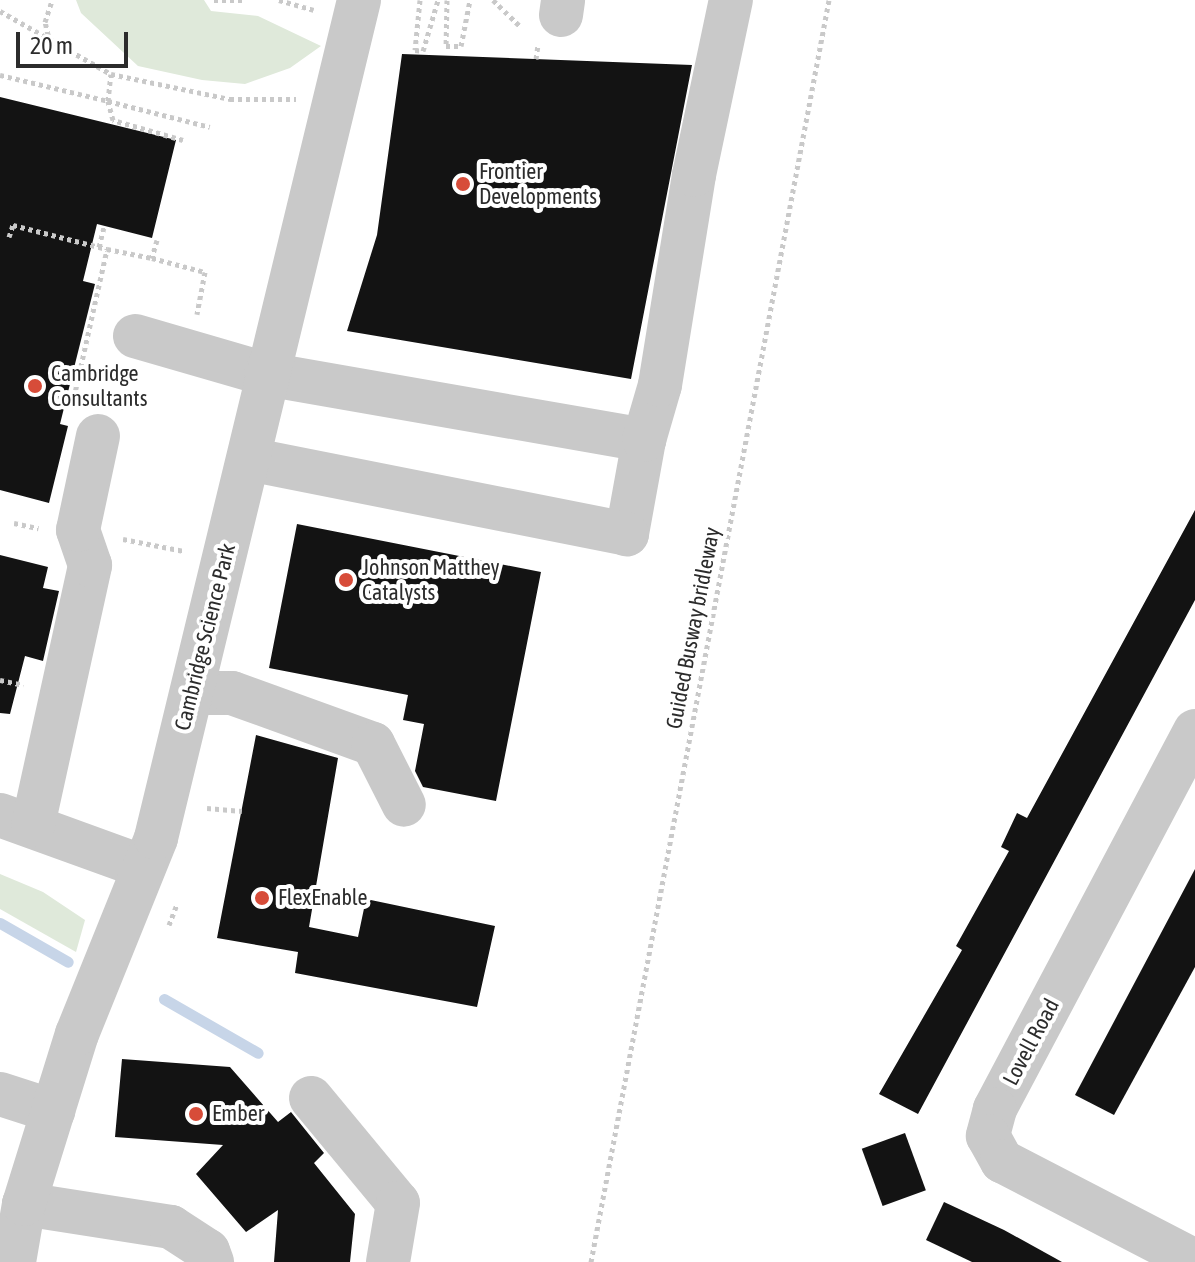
<!DOCTYPE html>
<style>
body{margin:0}
#map{position:relative;width:1195px;height:1262px;overflow:hidden;background:#fff;font-family:"Asap Condensed",sans-serif}
div>[style]{position:absolute}
.green>*{inset:0;background:#dfe9da}
.stream>*{height:11px;margin:-5.5px;padding:0 5.5px;transform-origin:5.5px;border-radius:5.5px;background:#c7d5e8}
.building>*{inset:0;background:#131313;transform-origin:0 0}
.path>*{height:5px;margin-top:-2.5px;transform-origin:0;background:repeating-linear-gradient(90deg,#c9c9c9 0 4px,transparent 0 8px)}
.minor>*{height:44px;margin:-22px;padding:0 22px;transform-origin:22px;border-radius:22px;background:#c9c9c9}
.dots>*{width:22px;height:22px;translate:-50% -50%;box-sizing:border-box;border:4px solid #fff;border-radius:50%}
span{translate:-50% -50%;white-space:nowrap;text-align:center;line-height:1.15;-webkit-text-stroke:8px #fff;paint-order:stroke}
.poi-label{font-size:22px;color:#2c2c2c}
.left{translate:0 -50%;text-align:left}
.street-label{font-size:22px;color:#2c2c2c}
.scale{position:absolute;left:16px;top:32px;width:112px;height:36px;box-sizing:border-box;border:4px solid #2c2c2c;border-top:0;padding-left:10px;font-size:24px;line-height:28px;white-space:nowrap;color:#2c2c2c;-webkit-text-stroke:6px #fff;paint-order:stroke}
</style>
<div id="map">
<div class="green">
<div style="clip-path:polygon(76px 0,204px 0,211px 11px,258px 16px,321px 46px,290px 68px,245px 84px,202px 80px,138px 66px,81px 13px)"></div>
<div style="clip-path:polygon(0 874px,43px 892px,85px 920px,76px 952px,0 909px)"></div>
</div>
<div class="stream">
<div style="left:0;top:923px;width:78px;rotate:29.8deg"></div>
<div style="left:164px;top:999px;width:108px;rotate:29.9deg"></div>
</div>
<div class="building">
<div style="clip-path:polygon(402px 54px,692px 65px,631px 379px,347px 331px,377px 235px)"></div>
<div style="clip-path:polygon(0 97px,176px 140px,152px 238px,97px 224px,83px 281px,95px 284px,60px 424px,68px 426px,49px 503px,0 490px)"></div>
<div style="clip-path:polygon(1195px 510px,1195px 600px,918px 1114px,879px 1094px,962px 950px,956px 946px,1009px 851px,1001px 847px,1017px 813px,1027px 818px)"></div>
<div style="clip-path:polygon(297px 524px,541px 572px,496px 801px,423px 787px,415px 771px,424px 724px,403px 720px,408px 695px,269px 668px)"></div>
<div style="clip-path:polygon(0 555px,48px 567px,43px 588px,59px 591px,43px 661px,25px 656px,10px 714px,0 713px)"></div>
<div style="clip-path:polygon(256px 735px,338px 758px,309px 927px,358px 937px,366px 899px,495px 926px,477px 1007px,295px 973px,298px 952px,217px 938px)"></div>
<div style="clip-path:polygon(1195px 869px,1195px 967px,1114px 1115px,1075px 1095px)"></div>
<div style="clip-path:polygon(122px 1059px,230px 1067px,278px 1122px,291px 1112px,324px 1153px,314px 1163px,355px 1214px,350px 1262px,274px 1262px,278px 1210px,246px 1232px,196px 1174px,223px 1145px,115px 1137px)"></div>
<div style="left:905px;top:1133px;width:61px;height:46px;rotate:70deg"></div>
<div style="clip-path:polygon(944px 1202px,1004px 1230px,1062px 1262px,972px 1262px,926px 1240px)"></div>
</div>
<div class="path">
<div style="left:214px;top:0;width:31px"></div>
<div style="left:279px;top:0;width:36px;rotate:16deg"></div>
<div style="left:420px;top:0;width:50px;rotate:95.7deg"></div>
<div style="left:415px;top:50px;width:8px;rotate:7deg"></div>
<div style="left:423px;top:51px;width:53px;rotate:-73.6deg"></div>
<div style="left:447px;top:0;width:46px;rotate:91.2deg"></div>
<div style="left:446px;top:46px;width:15px"></div>
<div style="left:461px;top:46px;width:47px;rotate:-78.9deg"></div>
<div style="left:493px;top:0;width:39px;rotate:44deg"></div>
<div style="left:0;top:11px;width:128px;rotate:29.6deg"></div>
<div style="left:111px;top:74px;width:122px;rotate:11.9deg"></div>
<div style="left:230px;top:99px;width:66px"></div>
<div style="left:50px;top:43px;width:22px;rotate:-103deg"></div>
<div style="left:45px;top:22px;width:23px;rotate:-72deg"></div>
<div style="left:536px;top:59px;width:14px;rotate:-82deg"></div>
<div style="left:0;top:75px;width:111px;rotate:13.5deg"></div>
<div style="left:108px;top:101px;width:27px;rotate:-84deg"></div>
<div style="left:183px;top:140px;width:73px;rotate:-164.1deg"></div>
<div style="left:113px;top:120px;width:20px;rotate:-105deg"></div>
<div style="left:108px;top:101px;width:105px;rotate:14.3deg"></div>
<div style="left:9px;top:237px;width:13px;rotate:-72deg"></div>
<div style="left:13px;top:225px;width:97px;rotate:14.3deg"></div>
<div style="left:157px;top:240px;width:19px;rotate:106deg"></div>
<div style="left:152px;top:258px;width:55px;rotate:14.8deg"></div>
<div style="left:205px;top:272px;width:43px;rotate:100.8deg"></div>
<div style="left:99px;top:247px;width:21px;rotate:-76deg"></div>
<div style="left:72px;top:406px;width:161px;rotate:-77.4deg"></div>
<div style="left:107px;top:249px;width:46px;rotate:11.3deg"></div>
<div style="left:14px;top:523px;width:25px;rotate:12deg"></div>
<div style="left:123px;top:539px;width:62px;rotate:11.1deg"></div>
<div style="left:0;top:680px;width:24px;rotate:12deg"></div>
<div style="left:207px;top:808px;width:35px;rotate:5deg"></div>
<div style="left:169px;top:925px;width:22px;rotate:-69deg"></div>
<div style="left:591px;top:1262px;width:1284px;rotate:-79.32deg"></div>
</div>
<div class="minor">
<div style="left:561px;top:15px;width:15px;rotate:-82deg"></div>
<div style="left:135px;top:336px;width:136px;rotate:16.2deg"></div>
<div style="left:266px;top:374px;width:384px;rotate:9.9deg"></div>
<div style="left:644px;top:440px;width:96px;rotate:100.3deg"></div>
<div style="left:627px;top:534px;width:385px;rotate:-168.8deg"></div>
<div style="left:644px;top:440px;width:57px;rotate:-73.8deg"></div>
<div style="left:660px;top:385px;width:213px;rotate:-80.8deg"></div>
<div style="left:694px;top:175px;width:179px;rotate:-78.1deg"></div>
<div style="left:192px;top:693px;width:40px"></div>
<div style="left:232px;top:693px;width:150px;rotate:19.9deg"></div>
<div style="left:373px;top:744px;width:68px;rotate:63.1deg"></div>
<div style="left:1195px;top:731px;width:428px;rotate:117.9deg"></div>
<div style="left:995px;top:1109px;width:28px;rotate:105deg"></div>
<div style="left:988px;top:1136px;width:29px;rotate:61deg"></div>
<div style="left:1002px;top:1161px;width:217px;rotate:27.4deg"></div>
<div style="left:0;top:815px;width:153px;rotate:19.9deg"></div>
<div style="left:33px;top:825px;width:266px;rotate:-77.6deg"></div>
<div style="left:90px;top:565px;width:37px;rotate:-109deg"></div>
<div style="left:78px;top:530px;width:96px;rotate:-78deg"></div>
<div style="left:0;top:1094px;width:56px;rotate:17.8deg"></div>
<div style="left:311px;top:1098px;width:136px;rotate:50.4deg"></div>
<div style="left:398px;top:1203px;width:60px;rotate:99.6deg"></div>
<div style="left:24px;top:1204px;width:149px;rotate:8.9deg"></div>
<div style="left:171px;top:1227px;width:44px;rotate:33deg"></div>
<div style="left:208px;top:1251px;width:12px;rotate:70deg"></div>
<div style="left:14px;top:1262px;width:59px;rotate:-80.2deg"></div>
<div style="left:24px;top:1204px;width:178px;rotate:-72.7deg"></div>
<div style="left:77px;top:1034px;width:211px;rotate:-68deg"></div>
<div style="left:156px;top:838px;width:862px;rotate:-76.38deg"></div>
</div>
<div class="dots">
<div style="left:463px;top:184px;background:#d74c39"></div>
<div style="left:35px;top:386px;background:#d74c39"></div>
<div style="left:346px;top:580px;background:#d74c39"></div>
<div style="left:262px;top:898px;background:#d74c39"></div>
<div style="left:196px;top:1114px;background:#d74c39"></div>
</div>
<div class="poi-label">
<span class="left" style="left:479px;top:184px">Frontier<br>Developments</span>
<span class="left" style="left:51px;top:386px">Cambridge<br>Consultants</span>
<span class="left" style="left:362px;top:580px">Johnson Matthey<br>Catalysts</span>
<span class="left" style="left:278px;top:898px">FlexEnable</span>
<span class="left" style="left:212px;top:1114px">Ember</span>
</div>
<div class="street-label">
<span style="left:693px;top:628px;rotate:-79deg">Guided Busway bridleway</span>
<span style="left:205px;top:637px;rotate:-76deg">Cambridge Science Park</span>
<span style="left:1031px;top:1042px;rotate:-62deg">Lovell Road</span>
</div>
<div class="scale">20 m</div>
</div>
